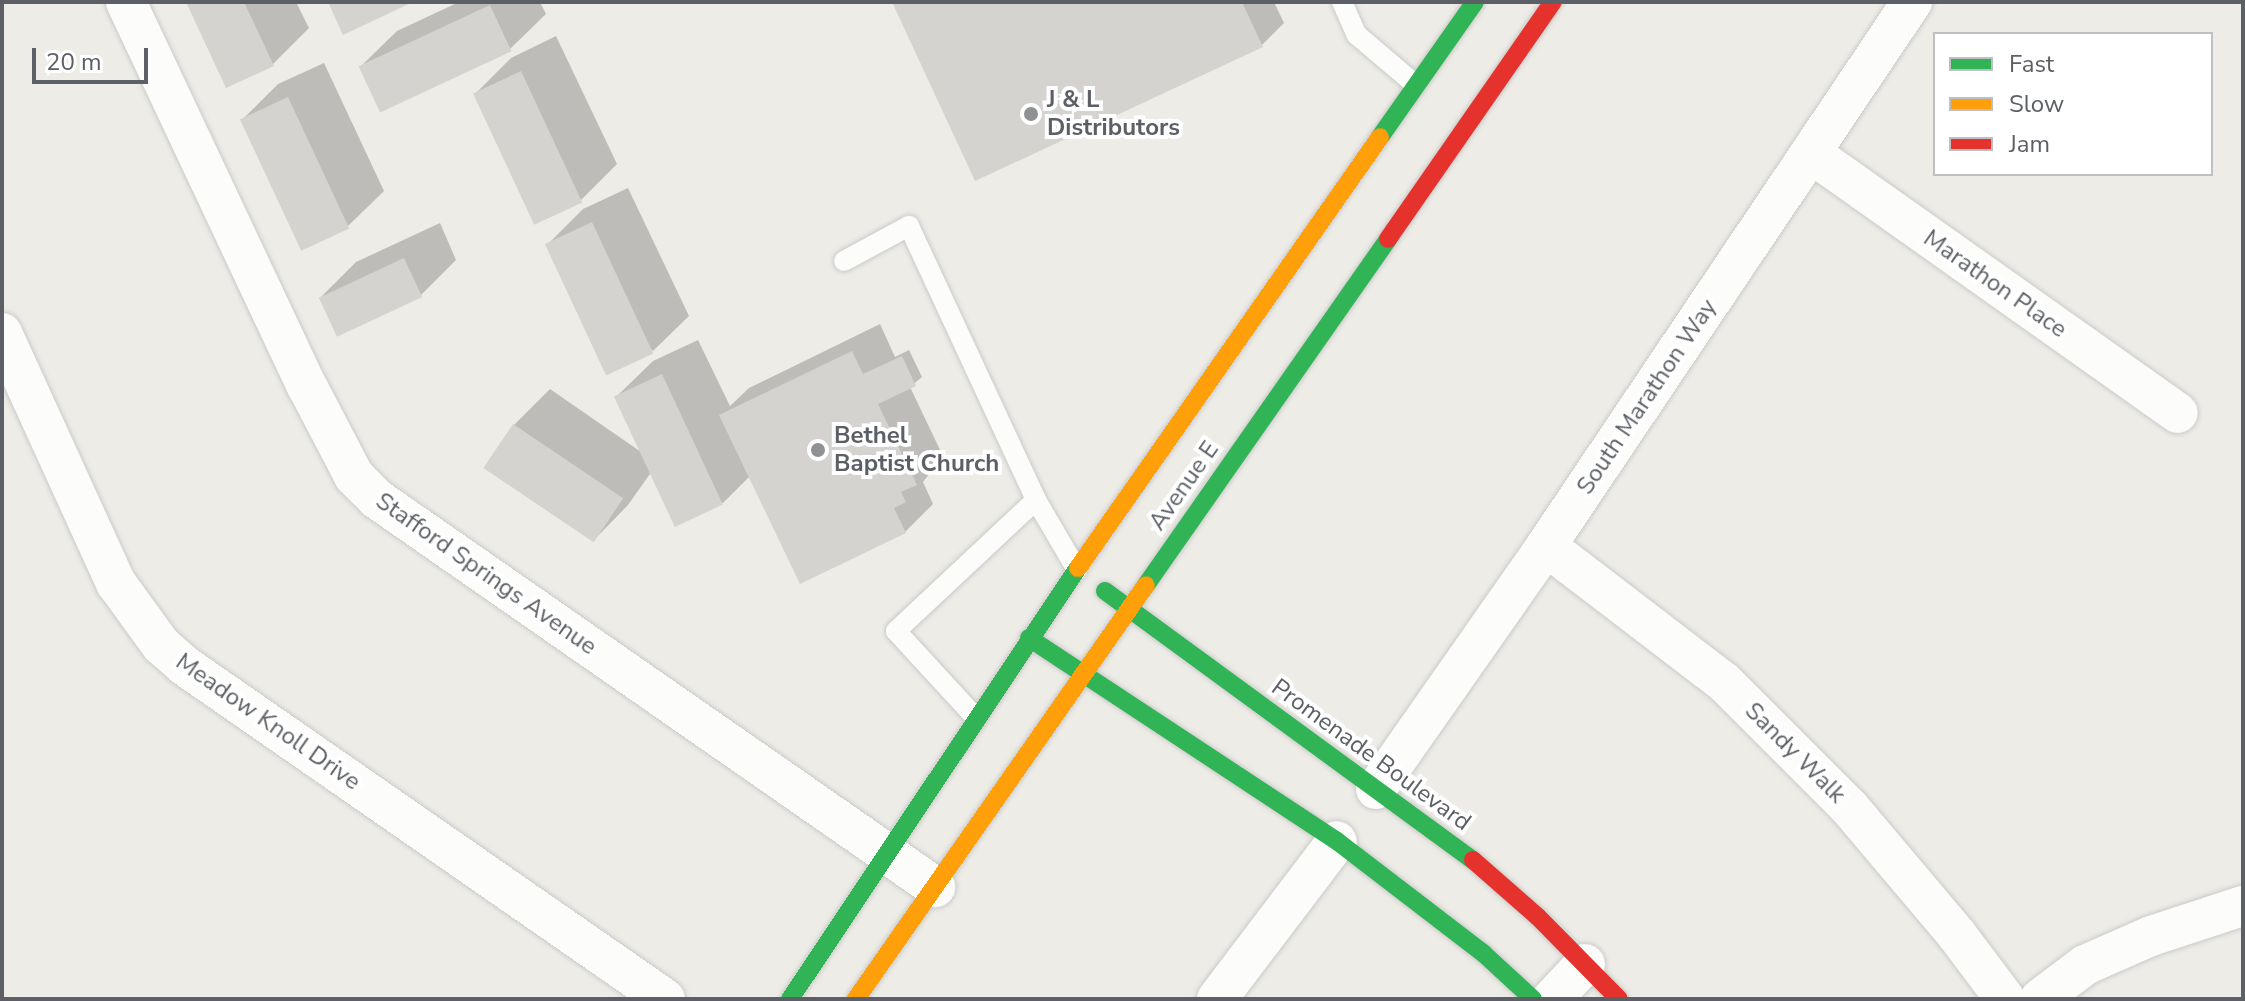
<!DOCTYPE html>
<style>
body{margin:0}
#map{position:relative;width:2245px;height:1001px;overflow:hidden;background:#edece7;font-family:"Nunito Sans",sans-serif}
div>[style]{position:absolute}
.shadow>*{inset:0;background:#0003}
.building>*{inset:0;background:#d4d3d0;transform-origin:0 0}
.roads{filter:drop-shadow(0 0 2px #cacac9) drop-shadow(0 0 2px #cacac9)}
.lane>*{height:20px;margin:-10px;padding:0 10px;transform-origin:10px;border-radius:10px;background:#fcfcfb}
.street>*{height:40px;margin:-20px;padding:0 20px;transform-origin:20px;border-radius:20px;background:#fcfcfb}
.fast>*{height:18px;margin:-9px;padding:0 9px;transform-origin:9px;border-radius:9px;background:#30b455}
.slow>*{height:18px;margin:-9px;padding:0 9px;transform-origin:9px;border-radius:9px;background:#ff9f0a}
.jam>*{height:18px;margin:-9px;padding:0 9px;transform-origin:9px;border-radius:9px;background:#e5322d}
.dots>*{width:22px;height:22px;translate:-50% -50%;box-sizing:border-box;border:4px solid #fff;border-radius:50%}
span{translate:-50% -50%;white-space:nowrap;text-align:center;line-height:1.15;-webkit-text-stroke:8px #fff;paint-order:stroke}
.poi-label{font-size:24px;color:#5c6066;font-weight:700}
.left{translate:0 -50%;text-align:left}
.street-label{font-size:24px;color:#5c6066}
.frame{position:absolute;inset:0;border:4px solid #5c6066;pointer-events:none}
.legend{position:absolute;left:1933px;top:32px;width:280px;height:144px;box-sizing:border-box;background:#fff;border:2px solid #bebfc2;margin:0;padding:10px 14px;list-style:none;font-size:24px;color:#5c6066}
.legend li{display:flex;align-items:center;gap:16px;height:40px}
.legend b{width:40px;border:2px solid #bebfc2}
.scale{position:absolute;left:32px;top:48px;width:116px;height:36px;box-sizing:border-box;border:4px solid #5c6066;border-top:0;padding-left:10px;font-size:24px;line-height:28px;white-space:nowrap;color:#5c6066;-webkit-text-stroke:6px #fff;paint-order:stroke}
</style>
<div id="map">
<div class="shadow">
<div style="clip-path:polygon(188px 2px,296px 2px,309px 28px,273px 64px)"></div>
<div style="clip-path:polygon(459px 2px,540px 2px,546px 14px,510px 49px,361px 66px,397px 31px)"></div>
<div style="clip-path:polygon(894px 2px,1274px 2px,1284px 23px,1262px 45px,976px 178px)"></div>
<div style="clip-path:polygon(556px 36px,617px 164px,581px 200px,475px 94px,511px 58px)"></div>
<div style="clip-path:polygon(324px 63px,384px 191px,348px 226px,242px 120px,278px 84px)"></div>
<div style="clip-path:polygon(628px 188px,689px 316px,653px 351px,547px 245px,583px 209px)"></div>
<div style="clip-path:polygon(440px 223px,456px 260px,421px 295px,321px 297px,356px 262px)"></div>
<div style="clip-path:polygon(880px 324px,895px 357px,909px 350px,922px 377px,910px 387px,943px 456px,923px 482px,933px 504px,905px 532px,750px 476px,723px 503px,652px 471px,628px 505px,593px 541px,514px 425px,550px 389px,644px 454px,617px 396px,653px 361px,698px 340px,730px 406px,749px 388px)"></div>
</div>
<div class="building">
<div style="clip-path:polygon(186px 2px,244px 2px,274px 66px,226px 88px)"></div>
<div style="clip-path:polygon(328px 2px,413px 2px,343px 35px)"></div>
<div style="clip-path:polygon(892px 2px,1242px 2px,1263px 47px,975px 181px)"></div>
<div style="left:490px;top:5px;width:51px;height:145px;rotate:65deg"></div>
<div style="left:521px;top:71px;width:145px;height:53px;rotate:65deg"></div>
<div style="left:288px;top:97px;width:145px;height:53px;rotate:65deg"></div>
<div style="left:592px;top:222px;width:145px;height:52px;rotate:65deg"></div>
<div style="left:404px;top:258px;width:43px;height:94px;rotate:65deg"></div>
<div style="clip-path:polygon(852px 351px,863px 374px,902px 356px,916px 386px,878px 404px,917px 485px,901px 492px,906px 502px,894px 508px,906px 533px,800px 584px,719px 415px)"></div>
<div style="left:662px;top:374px;width:144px;height:53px;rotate:65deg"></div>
<div style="left:513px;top:424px;width:133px;height:53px;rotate:34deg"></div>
</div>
<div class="roads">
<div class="lane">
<div style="left:1342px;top:2px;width:36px;rotate:66deg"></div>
<div style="left:1357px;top:35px;width:77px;rotate:40.3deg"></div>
<div style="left:844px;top:261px;width:74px;rotate:-28.3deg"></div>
<div style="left:909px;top:226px;width:302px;rotate:65.1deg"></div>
<div style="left:1036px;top:500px;width:81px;rotate:59.6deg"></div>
<div style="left:976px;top:718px;width:118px;rotate:-132.6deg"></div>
<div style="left:896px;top:631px;width:192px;rotate:-43.1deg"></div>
</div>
<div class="street">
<div style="left:126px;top:2px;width:425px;rotate:64.8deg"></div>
<div style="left:307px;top:386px;width:102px;rotate:62.4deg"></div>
<div style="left:354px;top:476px;width:33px;rotate:45deg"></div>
<div style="left:377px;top:499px;width:680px;rotate:34.81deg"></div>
<div style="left:1812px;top:154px;width:448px;rotate:35.3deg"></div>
<div style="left:2px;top:333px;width:275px;rotate:65.5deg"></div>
<div style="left:116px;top:583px;width:77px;rotate:54deg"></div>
<div style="left:161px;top:645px;width:32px;rotate:41deg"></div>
<div style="left:185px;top:666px;width:584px;rotate:34.75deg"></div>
<div style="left:1546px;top:546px;width:224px;rotate:37.4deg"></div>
<div style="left:1724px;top:682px;width:177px;rotate:45deg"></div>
<div style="left:1849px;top:807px;width:167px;rotate:49.8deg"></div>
<div style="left:1957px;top:935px;width:80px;rotate:53.1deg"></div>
<div style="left:1376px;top:789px;width:297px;rotate:-55deg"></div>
<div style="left:1546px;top:546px;width:656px;rotate:-56.07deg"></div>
<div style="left:1217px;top:999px;width:198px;rotate:-52.8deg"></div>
<div style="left:1552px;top:999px;width:48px;rotate:-46.7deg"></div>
<div style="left:2040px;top:999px;width:56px;rotate:-37.1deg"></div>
<div style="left:2085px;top:965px;width:72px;rotate:-23.7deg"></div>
<div style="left:2151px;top:936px;width:97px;rotate:-18.1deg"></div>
</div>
<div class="fast">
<div style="left:1380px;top:137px;width:165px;rotate:-54.9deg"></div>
<div style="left:1146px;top:585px;width:422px;rotate:-55deg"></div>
<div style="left:1105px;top:591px;width:456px;rotate:36.2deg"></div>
<div style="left:1029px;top:638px;width:369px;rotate:33.4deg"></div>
<div style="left:1337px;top:841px;width:184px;rotate:37.5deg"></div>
<div style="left:1483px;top:953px;width:68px;rotate:42.6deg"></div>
<div style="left:790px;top:999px;width:518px;rotate:-56.25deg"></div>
</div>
<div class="slow">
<div style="left:1078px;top:568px;width:526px;rotate:-54.98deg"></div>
<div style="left:856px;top:999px;width:505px;rotate:-54.99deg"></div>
</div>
<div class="jam">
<div style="left:1388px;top:239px;width:289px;rotate:-55.2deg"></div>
<div style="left:1473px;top:860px;width:86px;rotate:41.2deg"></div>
<div style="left:1538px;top:917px;width:115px;rotate:45.4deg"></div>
</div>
</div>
<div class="dots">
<div style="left:1031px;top:114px;background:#8f9193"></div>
<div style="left:818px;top:450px;background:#8f9193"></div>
</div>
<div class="poi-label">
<span class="left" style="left:1047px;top:114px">J &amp; L<br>Distributors</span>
<span class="left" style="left:834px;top:450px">Bethel<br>Baptist Church</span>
</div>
<div class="street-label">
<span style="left:1995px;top:284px;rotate:35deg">Marathon Place</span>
<span style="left:1647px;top:397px;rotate:-56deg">South Marathon Way</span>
<span style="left:1184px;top:486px;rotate:-55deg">Avenue E</span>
<span style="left:486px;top:574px;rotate:35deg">Stafford Springs Avenue</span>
<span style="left:268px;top:722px;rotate:35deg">Meadow Knoll Drive</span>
<span style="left:1795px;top:753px;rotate:45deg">Sandy Walk</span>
<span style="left:1371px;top:755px;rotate:36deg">Promenade Boulevard</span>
</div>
<div class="frame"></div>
<ul class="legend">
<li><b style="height:10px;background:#30b455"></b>Fast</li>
<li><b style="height:10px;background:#ff9f0a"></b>Slow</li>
<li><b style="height:10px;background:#e5322d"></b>Jam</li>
</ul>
<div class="scale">20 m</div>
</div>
